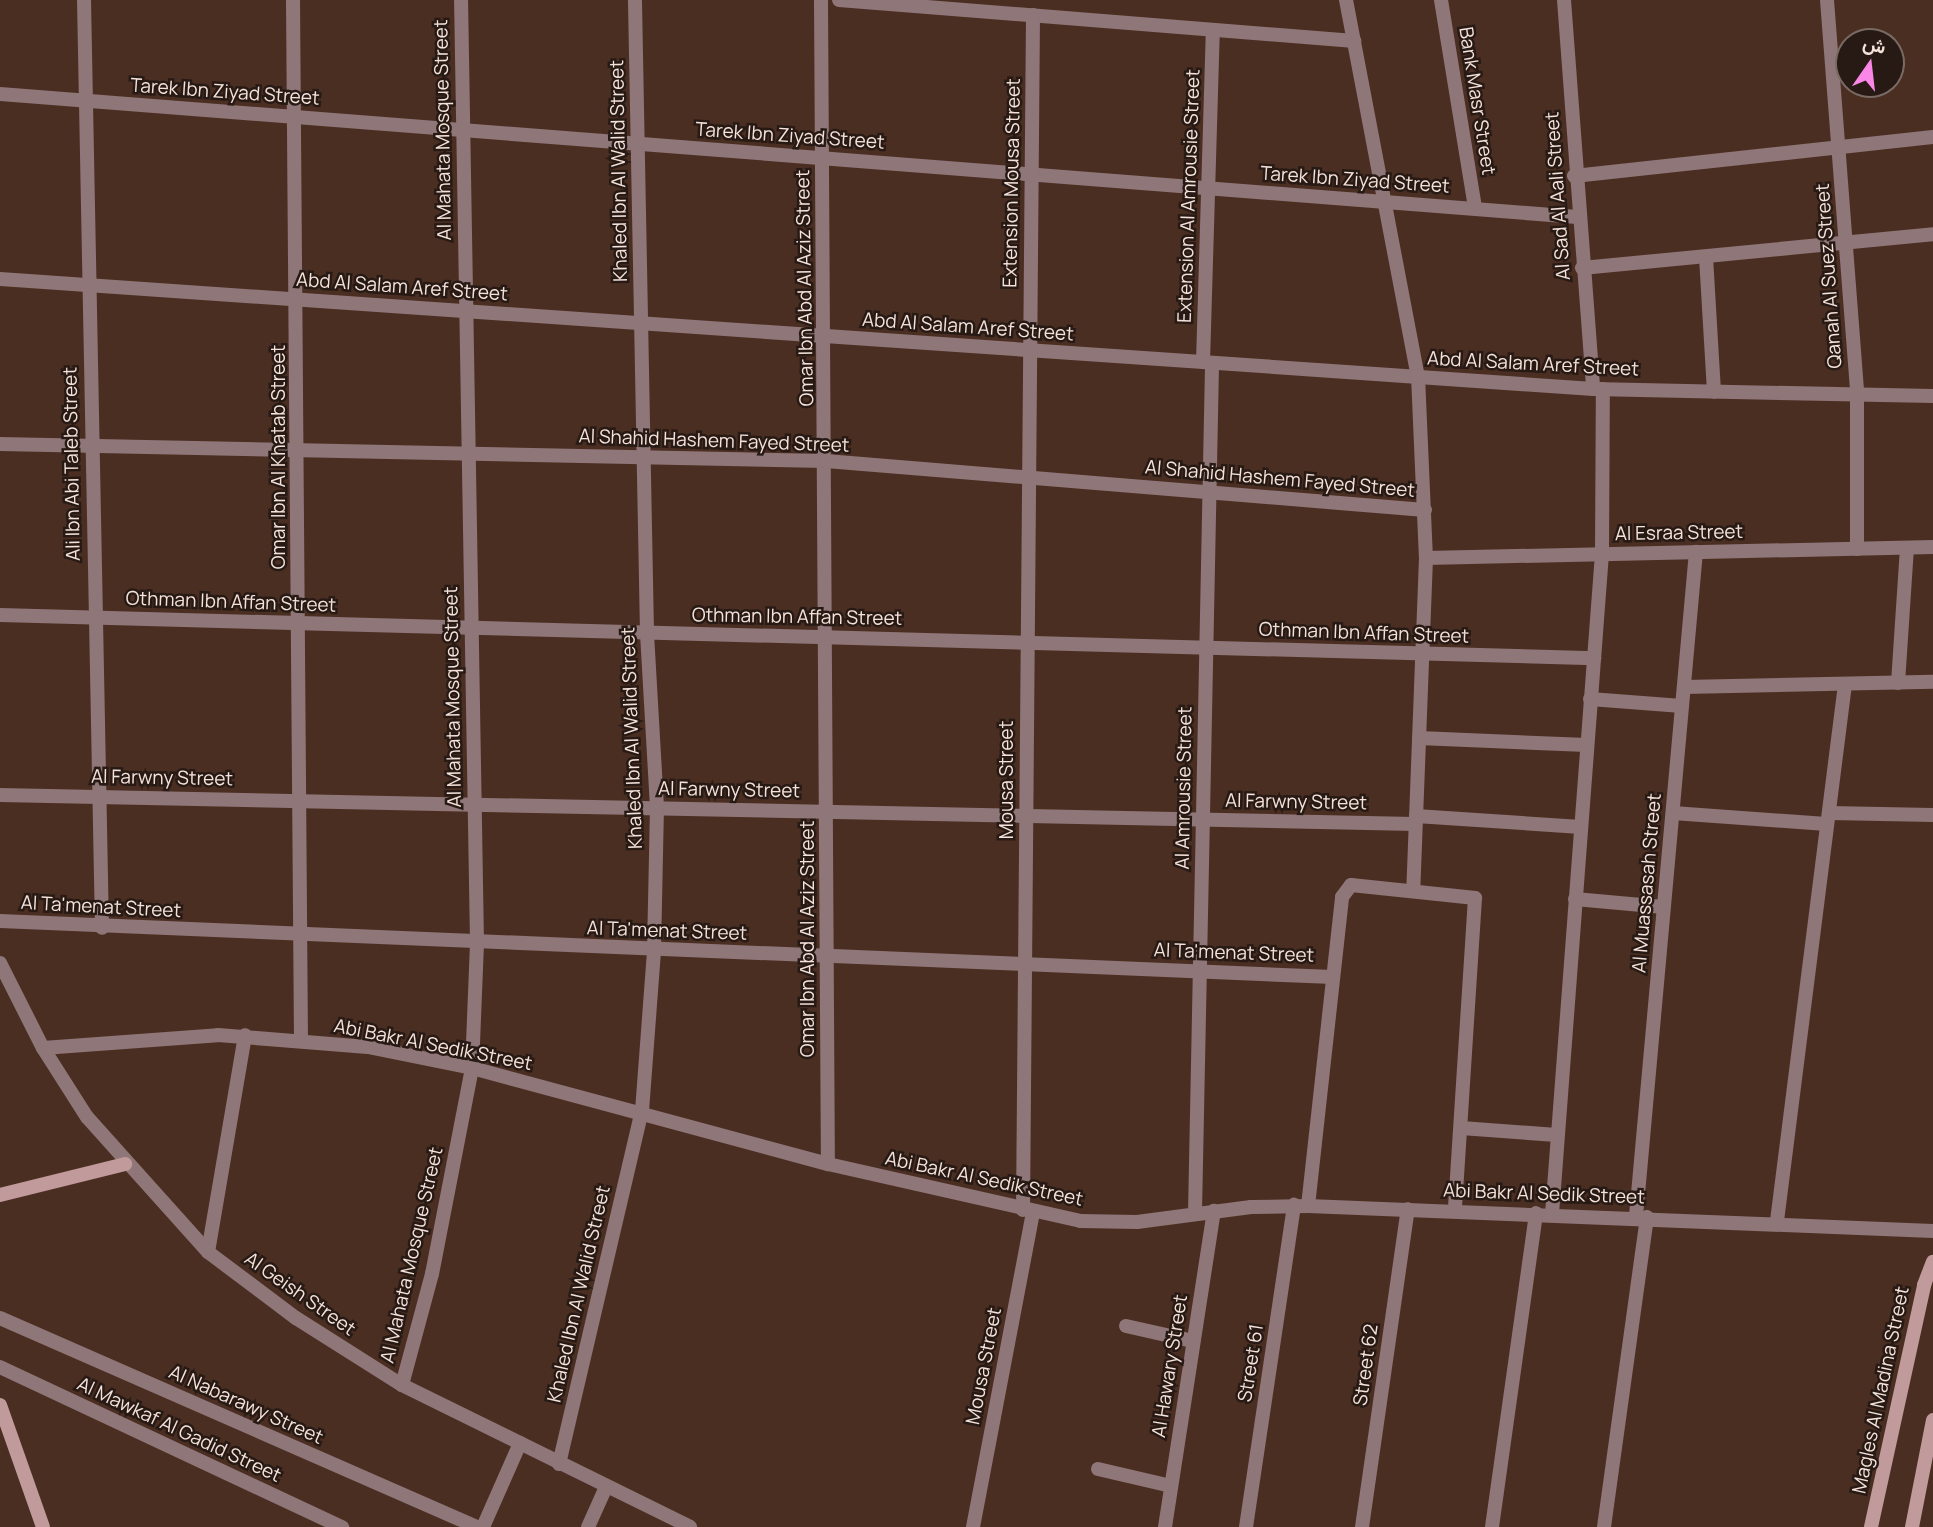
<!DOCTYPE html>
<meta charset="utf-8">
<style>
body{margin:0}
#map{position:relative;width:1933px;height:1527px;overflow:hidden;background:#4b2e22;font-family:Manrope,Vazirmatn,sans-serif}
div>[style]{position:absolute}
.street>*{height:14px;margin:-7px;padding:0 7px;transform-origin:7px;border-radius:7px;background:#8f7678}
.secondary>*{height:14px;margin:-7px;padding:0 7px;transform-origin:7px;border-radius:7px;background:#c19a9c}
span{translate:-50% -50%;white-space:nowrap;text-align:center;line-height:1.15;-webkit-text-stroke:5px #271a15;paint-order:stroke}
.street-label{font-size:19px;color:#f5e2da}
.north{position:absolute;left:1835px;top:28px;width:70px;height:70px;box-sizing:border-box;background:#271a15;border:2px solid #796a64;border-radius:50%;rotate:14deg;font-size:19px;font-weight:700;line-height:28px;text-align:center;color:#f5e2da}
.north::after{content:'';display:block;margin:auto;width:24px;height:32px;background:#fa87e7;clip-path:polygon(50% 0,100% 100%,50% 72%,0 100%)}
</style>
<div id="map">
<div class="street">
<div style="left:84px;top:0;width:928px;rotate:88.89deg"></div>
<div style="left:293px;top:0;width:1040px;rotate:89.56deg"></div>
<div style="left:821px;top:0;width:1164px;rotate:89.66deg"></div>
<div style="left:839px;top:0;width:517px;rotate:4.55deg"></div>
<div style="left:1346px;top:0;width:383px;rotate:79.2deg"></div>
<div style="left:1418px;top:376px;width:182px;rotate:87.5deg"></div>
<div style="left:1426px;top:558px;width:331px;rotate:92.2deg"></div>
<div style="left:1441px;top:0;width:211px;rotate:80.7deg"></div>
<div style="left:1564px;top:0;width:390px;rotate:85.7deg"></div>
<div style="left:1827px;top:0;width:395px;rotate:85.6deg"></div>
<div style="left:1857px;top:394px;width:155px;rotate:90deg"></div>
<div style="left:0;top:94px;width:1582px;rotate:4.46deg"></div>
<div style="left:1574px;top:176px;width:361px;rotate:-6.2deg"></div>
<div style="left:1706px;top:257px;width:135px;rotate:86.6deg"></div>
<div style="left:1582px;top:268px;width:353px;rotate:-5.5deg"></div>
<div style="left:0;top:279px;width:1597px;rotate:3.95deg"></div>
<div style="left:1593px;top:389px;width:340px;rotate:1.2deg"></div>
<div style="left:1203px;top:362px;width:332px;rotate:-88.3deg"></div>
<div style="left:0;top:444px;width:826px;rotate:1.18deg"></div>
<div style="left:826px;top:461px;width:601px;rotate:4.68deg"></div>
<div style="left:1426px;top:558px;width:507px;rotate:-1.24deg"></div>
<div style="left:0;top:615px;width:1595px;rotate:1.55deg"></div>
<div style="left:1898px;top:683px;width:135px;rotate:-86.2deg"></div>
<div style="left:1684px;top:687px;width:249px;rotate:-1.2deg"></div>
<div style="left:1590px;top:699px;width:92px;rotate:4.4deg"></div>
<div style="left:1419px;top:738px;width:168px;rotate:2.4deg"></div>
<div style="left:0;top:795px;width:1415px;rotate:1.17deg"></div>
<div style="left:1673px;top:813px;width:154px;rotate:4.1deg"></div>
<div style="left:1829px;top:813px;width:104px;rotate:1.1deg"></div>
<div style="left:1416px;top:816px;width:165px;rotate:3.8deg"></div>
<div style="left:1575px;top:899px;width:89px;rotate:5.1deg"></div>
<div style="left:0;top:921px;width:1334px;rotate:2.41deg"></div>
<div style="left:0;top:963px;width:95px;rotate:63.2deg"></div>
<div style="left:43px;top:1048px;width:82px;rotate:57.5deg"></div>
<div style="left:87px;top:1117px;width:181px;rotate:48.1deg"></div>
<div style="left:208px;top:1252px;width:110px;rotate:36.9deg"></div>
<div style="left:296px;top:1318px;width:125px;rotate:32.3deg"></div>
<div style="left:402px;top:1385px;width:321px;rotate:26.2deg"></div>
<div style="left:43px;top:1048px;width:175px;rotate:-4.2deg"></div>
<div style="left:218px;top:1035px;width:150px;rotate:4.6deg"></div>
<div style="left:368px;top:1047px;width:106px;rotate:11.4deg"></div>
<div style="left:472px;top:1068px;width:369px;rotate:15.1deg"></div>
<div style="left:828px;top:1164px;width:258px;rotate:12.7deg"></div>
<div style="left:1080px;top:1221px;width:57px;rotate:1deg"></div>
<div style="left:1137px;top:1222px;width:115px;rotate:-7.5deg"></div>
<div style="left:1251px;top:1207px;width:57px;rotate:-1deg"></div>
<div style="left:1308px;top:1206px;width:625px;rotate:2.29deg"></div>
<div style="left:1461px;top:1128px;width:96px;rotate:4.2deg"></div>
<div style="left:1308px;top:1206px;width:311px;rotate:-83.7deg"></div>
<div style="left:1342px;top:897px;width:15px;rotate:-53deg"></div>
<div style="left:1351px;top:885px;width:125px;rotate:6deg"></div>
<div style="left:1475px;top:898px;width:314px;rotate:93.7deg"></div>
<div style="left:1023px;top:1210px;width:1195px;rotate:-89.52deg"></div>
<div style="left:1195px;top:1213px;width:850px;rotate:-88.85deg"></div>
<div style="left:1552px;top:1214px;width:662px;rotate:-85.67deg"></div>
<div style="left:1602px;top:554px;width:165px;rotate:-89.7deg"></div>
<div style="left:1636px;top:1216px;width:667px;rotate:-84.84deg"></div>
<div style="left:1777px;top:1221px;width:541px;rotate:-82.78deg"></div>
<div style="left:208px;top:1252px;width:220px;rotate:-80.3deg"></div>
<div style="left:0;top:1318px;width:521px;rotate:23.66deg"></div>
<div style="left:1126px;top:1326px;width:69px;rotate:12.6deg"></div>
<div style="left:0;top:1367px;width:378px;rotate:25.1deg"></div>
<div style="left:402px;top:1385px;width:115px;rotate:-74.9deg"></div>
<div style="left:432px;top:1274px;width:210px;rotate:-79deg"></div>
<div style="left:472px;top:1068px;width:126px;rotate:-87.7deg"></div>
<div style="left:477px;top:942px;width:942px;rotate:-90.97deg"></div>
<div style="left:559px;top:1464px;width:363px;rotate:-76.8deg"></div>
<div style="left:642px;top:1111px;width:161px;rotate:-85.7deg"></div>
<div style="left:654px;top:950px;width:143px;rotate:-88.8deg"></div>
<div style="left:657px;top:807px;width:174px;rotate:-93.3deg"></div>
<div style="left:647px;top:633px;width:633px;rotate:-91.09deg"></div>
<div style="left:1098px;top:1469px;width:75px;rotate:13.1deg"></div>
<div style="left:483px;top:1527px;width:92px;rotate:-66.2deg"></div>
<div style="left:588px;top:1527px;width:44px;rotate:-65.8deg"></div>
<div style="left:973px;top:1527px;width:321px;rotate:-79.2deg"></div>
<div style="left:1165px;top:1527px;width:320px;rotate:-81.2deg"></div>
<div style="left:1246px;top:1527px;width:326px;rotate:-81.5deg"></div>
<div style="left:1362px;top:1527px;width:321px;rotate:-81.8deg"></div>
<div style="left:1492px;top:1527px;width:317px;rotate:-82deg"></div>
<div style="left:1604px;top:1527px;width:313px;rotate:-82.1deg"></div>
</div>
<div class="secondary">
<div style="left:0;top:1195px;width:129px;rotate:-13.9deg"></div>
<div style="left:0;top:1405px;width:129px;rotate:70.6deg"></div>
<div style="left:1871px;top:1527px;width:248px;rotate:-77.6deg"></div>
<div style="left:1924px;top:1285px;width:25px;rotate:-69deg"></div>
<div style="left:1912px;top:1527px;width:109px;rotate:-78.9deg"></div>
</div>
<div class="street-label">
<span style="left:225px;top:92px;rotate:4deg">Tarek Ibn Ziyad Street</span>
<span style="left:1477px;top:101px;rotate:81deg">Bank Masr Street</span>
<span style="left:443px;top:130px;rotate:-91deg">Al Mahata Mosque Street</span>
<span style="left:790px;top:136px;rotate:4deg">Tarek Ibn Ziyad Street</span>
<span style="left:619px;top:171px;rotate:-91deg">Khaled Ibn Al Walid Street</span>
<span style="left:1355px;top:180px;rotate:4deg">Tarek Ibn Ziyad Street</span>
<span style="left:1012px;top:183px;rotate:-89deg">Extension Mousa Street</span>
<span style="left:1189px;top:196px;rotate:-88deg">Extension Al Amrousie Street</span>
<span style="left:1558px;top:196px;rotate:-94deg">Al Sad Al Aali Street</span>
<span style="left:1829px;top:276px;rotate:-94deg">Qanah Al Suez Street</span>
<span style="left:402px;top:287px;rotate:4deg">Abd Al Salam Aref Street</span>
<span style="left:805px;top:288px;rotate:-91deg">Omar Ibn Abd Al Aziz Street</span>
<span style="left:968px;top:327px;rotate:4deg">Abd Al Salam Aref Street</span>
<span style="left:1533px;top:364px;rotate:3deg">Abd Al Salam Aref Street</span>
<span style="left:714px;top:441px;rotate:2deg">Al Shahid Hashem Fayed Street</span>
<span style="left:279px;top:457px;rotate:-90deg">Omar Ibn Al Khatab Street</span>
<span style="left:72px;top:464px;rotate:-91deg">Ali Ibn Abi Taleb Street</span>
<span style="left:1280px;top:479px;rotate:5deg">Al Shahid Hashem Fayed Street</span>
<span style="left:1679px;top:533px;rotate:-1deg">Al Esraa Street</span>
<span style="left:231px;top:602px;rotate:2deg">Othman Ibn Affan Street</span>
<span style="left:797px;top:617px;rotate:1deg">Othman Ibn Affan Street</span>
<span style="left:1364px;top:633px;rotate:2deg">Othman Ibn Affan Street</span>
<span style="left:453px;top:697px;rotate:-91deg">Al Mahata Mosque Street</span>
<span style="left:632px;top:738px;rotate:-92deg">Khaled Ibn Al Walid Street</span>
<span style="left:162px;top:778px;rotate:1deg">Al Farwny Street</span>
<span style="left:1007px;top:780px;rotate:-90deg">Mousa Street</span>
<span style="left:1184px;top:788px;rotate:-89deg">Al Amrousie Street</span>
<span style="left:729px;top:790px;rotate:1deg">Al Farwny Street</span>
<span style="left:1296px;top:802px;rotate:1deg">Al Farwny Street</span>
<span style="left:1647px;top:883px;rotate:-85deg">Al Muassasah Street</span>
<span style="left:101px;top:907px;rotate:3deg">Al Ta'menat Street</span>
<span style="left:667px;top:931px;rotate:2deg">Al Ta'menat Street</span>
<span style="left:808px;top:939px;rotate:-90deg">Omar Ibn Abd Al Aziz Street</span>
<span style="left:1234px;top:953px;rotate:2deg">Al Ta'menat Street</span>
<span style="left:433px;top:1045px;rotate:11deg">Abi Bakr Al Sedik Street</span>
<span style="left:984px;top:1179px;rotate:12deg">Abi Bakr Al Sedik Street</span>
<span style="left:1544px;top:1194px;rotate:2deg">Abi Bakr Al Sedik Street</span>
<span style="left:412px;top:1255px;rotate:-77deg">Al Mahata Mosque Street</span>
<span style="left:300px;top:1294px;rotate:35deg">Al Geish Street</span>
<span style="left:579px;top:1294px;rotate:-77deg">Khaled Ibn Al Walid Street</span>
<span style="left:1251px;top:1363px;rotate:-81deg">Street 61</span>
<span style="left:1366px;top:1365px;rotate:-82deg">Street 62</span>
<span style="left:984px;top:1366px;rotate:-79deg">Mousa Street</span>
<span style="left:1170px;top:1366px;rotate:-81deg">Al Hawary Street</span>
<span style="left:1881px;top:1390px;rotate:-78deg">Magles Al Madina Street</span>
<span style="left:246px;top:1405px;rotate:24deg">Al Nabarawy Street</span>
<span style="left:179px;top:1430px;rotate:25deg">Al Mawkaf Al Gadid Street</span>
</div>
<div class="north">ش</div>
</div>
